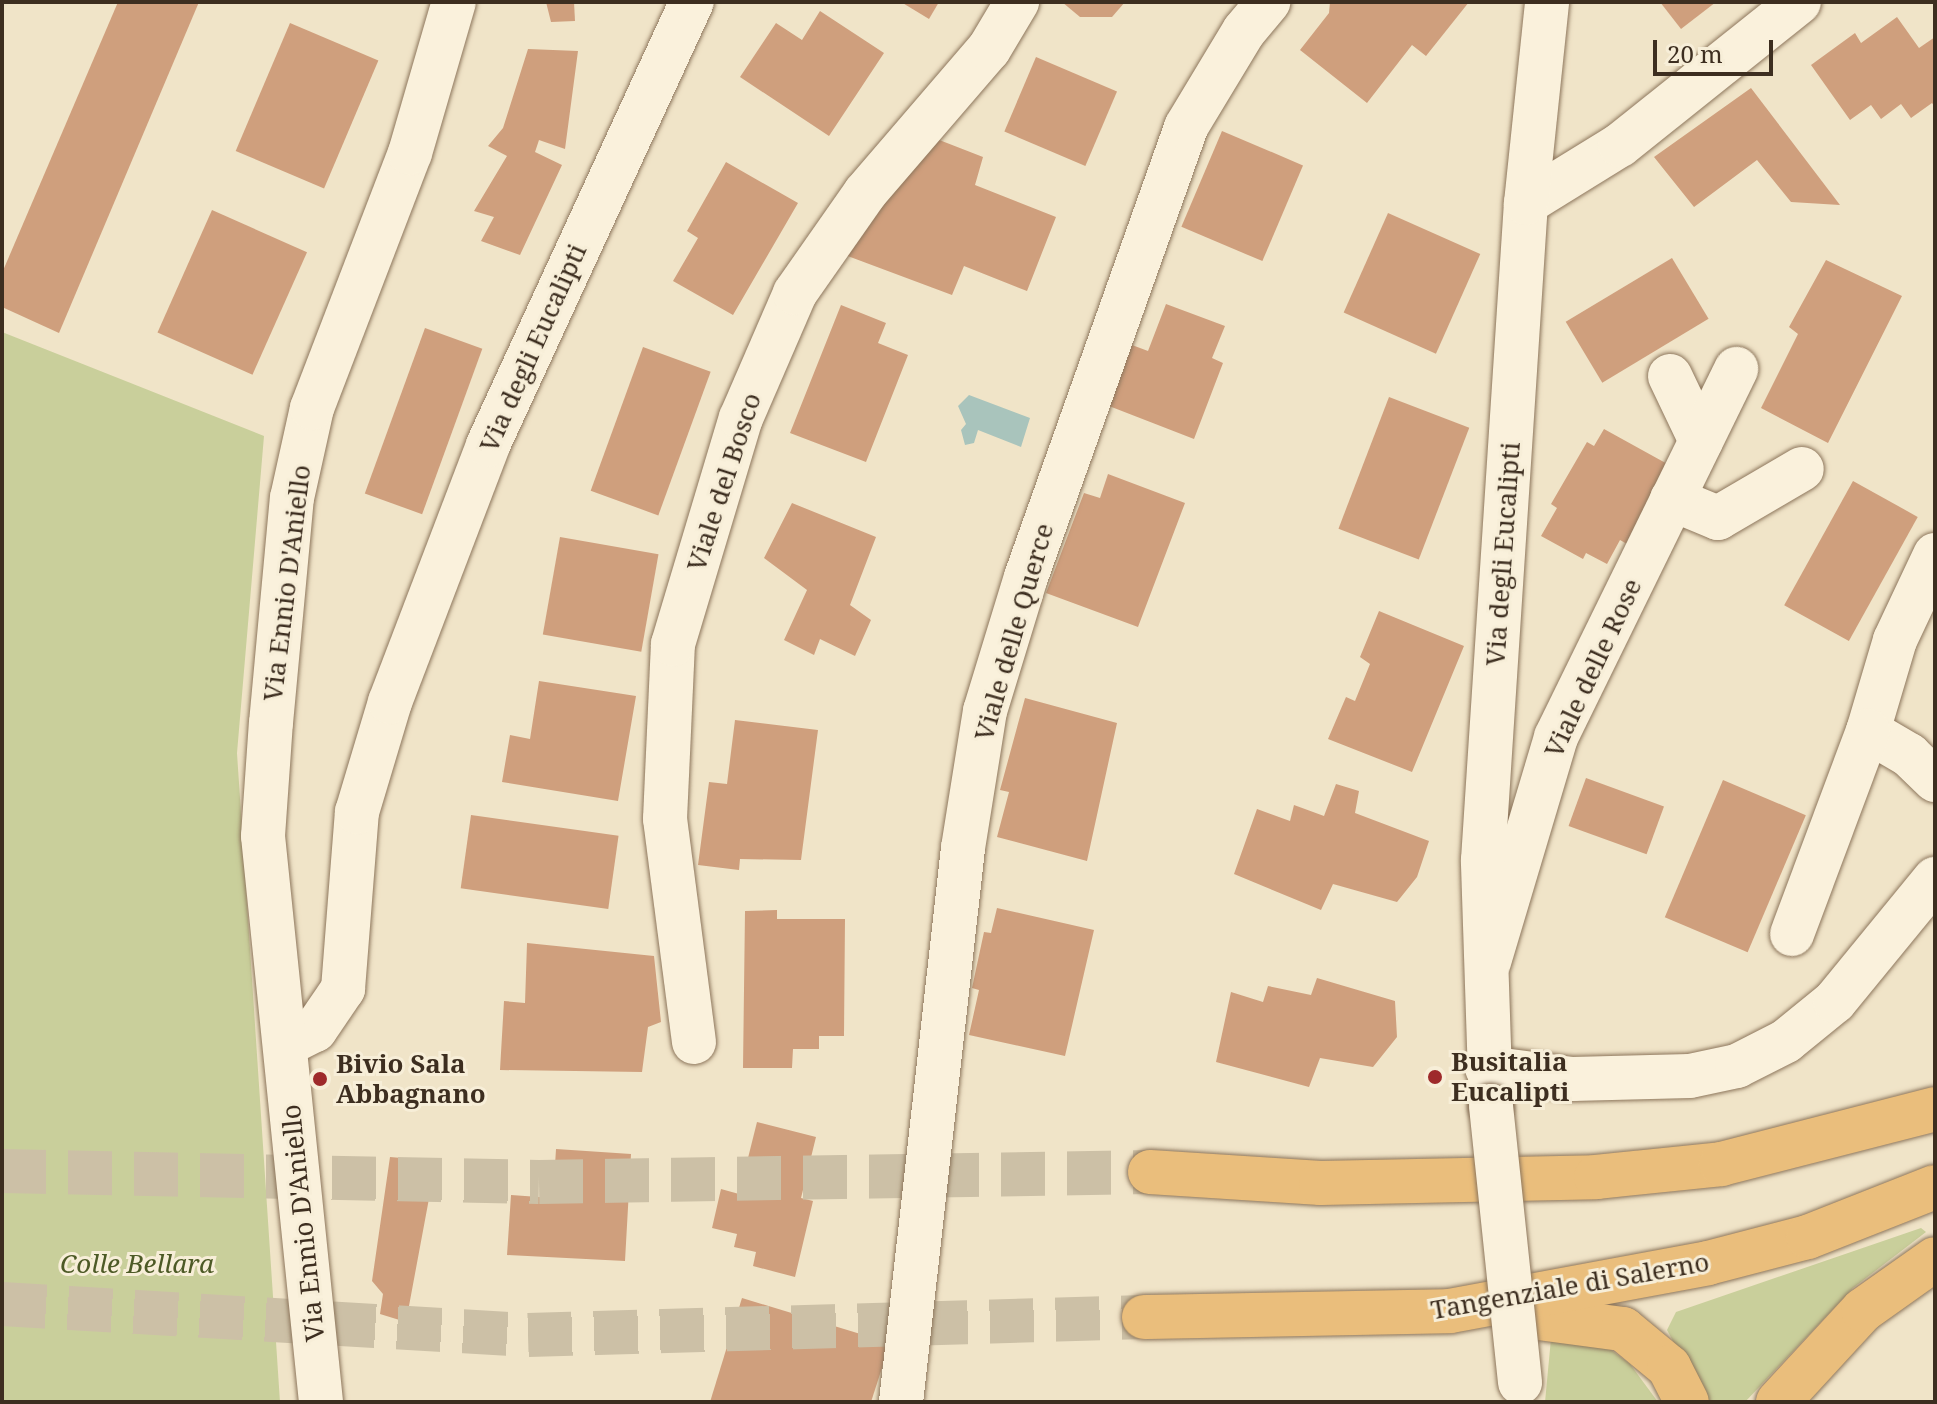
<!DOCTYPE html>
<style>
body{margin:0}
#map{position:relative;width:1937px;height:1404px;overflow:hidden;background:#f0e4c8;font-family:"Noto Serif",serif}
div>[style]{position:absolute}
.green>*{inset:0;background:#c9cf9b}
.water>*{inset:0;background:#a9c4bc}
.building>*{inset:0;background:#cf9f7d;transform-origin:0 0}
.trunk-tunnel>*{height:44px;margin-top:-22px;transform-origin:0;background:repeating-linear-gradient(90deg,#ccc0a6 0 44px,transparent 0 66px)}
.roads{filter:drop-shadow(0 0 2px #8d765c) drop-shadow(0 0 2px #8d765c)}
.minor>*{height:44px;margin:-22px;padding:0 22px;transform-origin:22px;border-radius:22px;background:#faf1dc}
.tertiary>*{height:44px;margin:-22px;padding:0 22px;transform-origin:22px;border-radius:22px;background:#faf1dc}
.trunk>*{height:44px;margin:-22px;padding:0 22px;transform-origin:22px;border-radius:22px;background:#eabe7c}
.bridges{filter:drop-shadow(0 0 2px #8d765c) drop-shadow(0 0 2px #8d765c)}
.tertiary-bridge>*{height:44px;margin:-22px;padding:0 22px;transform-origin:22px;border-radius:22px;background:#faf1dc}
.dots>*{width:22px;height:22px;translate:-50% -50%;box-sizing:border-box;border:4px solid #f7eed8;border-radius:50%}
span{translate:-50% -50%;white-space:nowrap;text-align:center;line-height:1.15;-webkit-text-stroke:6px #f7eed8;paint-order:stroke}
.street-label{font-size:26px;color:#3d2e20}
.poi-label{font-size:26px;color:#3d2e20;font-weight:700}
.left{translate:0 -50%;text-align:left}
.park-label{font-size:26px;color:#4d5a26;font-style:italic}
.frame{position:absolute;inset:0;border:4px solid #3d2e20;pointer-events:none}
.scale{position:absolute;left:1653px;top:40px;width:120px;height:36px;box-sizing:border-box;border:4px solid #3d2e20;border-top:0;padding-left:10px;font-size:24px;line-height:28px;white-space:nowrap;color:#3d2e20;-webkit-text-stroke:6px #f7eed8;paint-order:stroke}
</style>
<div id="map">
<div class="green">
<div style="clip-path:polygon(2px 332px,264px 436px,237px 753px,280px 1402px,2px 1402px)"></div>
<div style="clip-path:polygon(1921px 1228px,1926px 1232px,1853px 1288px,1745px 1402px,1706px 1402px,1667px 1330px,1676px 1312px)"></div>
<div style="clip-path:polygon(1552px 1328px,1599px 1341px,1630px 1364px,1658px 1402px,1545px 1402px)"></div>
</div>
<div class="water">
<div style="clip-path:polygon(969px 395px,1030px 418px,1021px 447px,978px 430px,974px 443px,965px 445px,961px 430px,966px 424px,958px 406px)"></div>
</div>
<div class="building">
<div style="clip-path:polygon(118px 2px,199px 2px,59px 333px,2px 307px,2px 273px)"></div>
<div style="clip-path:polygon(546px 2px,574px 2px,575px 21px,551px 22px)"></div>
<div style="clip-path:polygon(901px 2px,939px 2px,929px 19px)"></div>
<div style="clip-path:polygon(1062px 2px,1125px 2px,1112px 17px,1080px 17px)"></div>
<div style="clip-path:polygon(1330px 2px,1469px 2px,1426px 56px,1412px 45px,1367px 103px,1300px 50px,1329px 13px)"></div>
<div style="clip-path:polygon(1660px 2px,1716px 2px,1681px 29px)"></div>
<div style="clip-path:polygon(820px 11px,884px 53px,829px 136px,740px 77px,776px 23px,802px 40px)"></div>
<div style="clip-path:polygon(1897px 17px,1919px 48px,1935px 37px,1935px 107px,1932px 103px,1911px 118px,1901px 104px,1881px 119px,1871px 105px,1850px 120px,1811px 65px,1855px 33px,1861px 43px)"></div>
<div style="left:290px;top:23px;width:96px;height:139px;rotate:23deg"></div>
<div style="clip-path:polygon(528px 49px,578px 51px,565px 149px,539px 140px,535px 152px,562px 165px,520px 255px,481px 241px,494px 217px,474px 211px,507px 156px,488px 146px,503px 128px)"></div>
<div style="left:1036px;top:57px;width:88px;height:81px;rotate:23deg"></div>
<div style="clip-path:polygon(1751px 88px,1840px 205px,1791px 202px,1757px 160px,1694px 207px,1654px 157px)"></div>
<div style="left:1222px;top:131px;width:88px;height:104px;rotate:23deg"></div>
<div style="clip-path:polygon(929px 136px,983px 157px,975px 185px,1056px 217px,1027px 291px,964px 266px,952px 295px,845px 255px)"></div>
<div style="clip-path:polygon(726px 162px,798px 203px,733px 315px,673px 281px,698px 238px,687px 231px)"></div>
<div style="left:212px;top:210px;width:104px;height:134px;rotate:24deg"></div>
<div style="left:1388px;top:213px;width:101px;height:109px;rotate:24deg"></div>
<div style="left:1672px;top:258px;width:71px;height:124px;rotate:59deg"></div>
<div style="clip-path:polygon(1826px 260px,1902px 296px,1828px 443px,1761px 408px,1798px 334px,1789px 327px)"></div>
<div style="clip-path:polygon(1166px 304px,1225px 326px,1212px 358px,1223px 363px,1194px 439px,1109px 406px,1132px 345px,1148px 351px)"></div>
<div style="clip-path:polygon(841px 305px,886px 323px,878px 343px,908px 355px,866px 462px,790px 433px)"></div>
<div style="left:425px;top:328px;width:61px;height:176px;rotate:20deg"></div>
<div style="left:643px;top:347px;width:72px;height:153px;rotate:20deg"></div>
<div style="left:1389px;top:397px;width:86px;height:141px;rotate:21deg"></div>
<div style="clip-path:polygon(1604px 429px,1671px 466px,1627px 544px,1620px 540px,1607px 564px,1586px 553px,1583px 559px,1541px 536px,1557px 508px,1551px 504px,1587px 442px,1594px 446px)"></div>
<div style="clip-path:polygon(1108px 474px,1185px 503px,1138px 627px,1046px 593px,1084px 493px,1100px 498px)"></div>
<div style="left:1853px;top:481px;width:74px;height:142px;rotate:29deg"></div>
<div style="clip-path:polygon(792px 503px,876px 537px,850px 605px,871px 620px,855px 656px,820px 639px,814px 655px,784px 640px,807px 590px,764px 558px)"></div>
<div style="left:560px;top:537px;width:100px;height:99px;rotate:10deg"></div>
<div style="clip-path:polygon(1379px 611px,1464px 646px,1412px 772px,1328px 739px,1346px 697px,1355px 701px,1370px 664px,1360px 657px)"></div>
<div style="clip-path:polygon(539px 681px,636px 696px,618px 801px,502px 782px,510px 735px,530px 739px)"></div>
<div style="clip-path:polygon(1025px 698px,1117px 723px,1087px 861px,997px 837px,1009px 792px,1000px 790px)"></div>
<div style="clip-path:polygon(735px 720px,818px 730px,801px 860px,740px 859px,739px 870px,698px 865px,709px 782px,727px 784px)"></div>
<div style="left:1586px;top:778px;width:83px;height:51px;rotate:20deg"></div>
<div style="left:1723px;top:780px;width:90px;height:149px;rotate:23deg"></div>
<div style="clip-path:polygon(1336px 784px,1359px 791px,1355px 813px,1429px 841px,1417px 877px,1397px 902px,1333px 884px,1321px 910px,1234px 874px,1257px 809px,1290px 821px,1294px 805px,1324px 816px)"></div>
<div style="left:471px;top:815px;width:149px;height:74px;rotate:8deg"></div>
<div style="clip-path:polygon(997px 908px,1094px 930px,1065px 1056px,969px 1035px,979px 990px,972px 988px,984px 932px,991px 933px)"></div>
<div style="clip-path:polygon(777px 910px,777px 919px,845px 919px,844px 1036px,819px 1036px,819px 1049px,793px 1049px,792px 1068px,743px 1068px,745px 911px)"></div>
<div style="clip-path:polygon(527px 943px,654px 956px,661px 1022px,648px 1027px,642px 1072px,500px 1070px,504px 1001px,525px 1003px)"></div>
<div style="clip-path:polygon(1317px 978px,1395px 1001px,1397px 1037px,1373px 1067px,1320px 1058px,1309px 1087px,1216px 1062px,1231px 992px,1263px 1002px,1268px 986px,1311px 995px)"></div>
<div style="clip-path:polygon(757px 1122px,816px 1137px,801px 1198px,813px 1201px,795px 1277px,753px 1266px,756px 1252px,734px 1247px,737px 1234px,712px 1228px,721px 1189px,739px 1194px)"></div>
<div style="clip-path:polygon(556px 1149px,631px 1154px,625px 1261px,507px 1255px,511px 1195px,553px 1198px)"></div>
<div style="clip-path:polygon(390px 1157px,436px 1161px,406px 1322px,380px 1314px,383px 1294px,372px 1281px)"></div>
<div style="clip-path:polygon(742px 1298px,890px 1343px,871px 1402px,710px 1402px)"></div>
</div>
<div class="trunk-tunnel">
<div style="left:2px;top:1171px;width:537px;rotate:1.17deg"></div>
<div style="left:539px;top:1182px;width:611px;rotate:-0.94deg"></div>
<div style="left:2px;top:1304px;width:527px;rotate:3.37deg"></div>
<div style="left:528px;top:1335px;width:616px;rotate:-1.67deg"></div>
</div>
<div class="roads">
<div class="minor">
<div style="left:1526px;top:203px;width:110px;rotate:-31.7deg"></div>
<div style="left:1620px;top:145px;width:229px;rotate:-38.6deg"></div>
<div style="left:1670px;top:376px;width:72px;rotate:64.5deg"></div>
<div style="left:1672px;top:499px;width:50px;rotate:22.4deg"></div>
<div style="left:1718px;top:518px;width:97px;rotate:-30.3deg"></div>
<div style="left:1935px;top:555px;width:94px;rotate:115.2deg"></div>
<div style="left:1895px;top:640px;width:95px;rotate:106.5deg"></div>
<div style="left:1868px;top:731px;width:48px;rotate:30.3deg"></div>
<div style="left:1909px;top:755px;width:36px;rotate:44deg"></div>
<div style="left:1792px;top:934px;width:217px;rotate:-69.5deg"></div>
<div style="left:1489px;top:962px;width:235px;rotate:-73.4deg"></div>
<div style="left:1556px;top:737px;width:410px;rotate:-63.9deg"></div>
<div style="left:694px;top:1042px;width:225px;rotate:-97.4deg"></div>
<div style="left:665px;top:819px;width:175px;rotate:-87.4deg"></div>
<div style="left:673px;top:644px;width:236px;rotate:-73.3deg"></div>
<div style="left:741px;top:418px;width:136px;rotate:-66.6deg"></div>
<div style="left:795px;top:293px;width:122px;rotate:-55deg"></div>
<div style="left:865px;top:193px;width:190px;rotate:-49.3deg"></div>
<div style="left:989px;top:49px;width:55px;rotate:-59.2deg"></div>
<div style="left:901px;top:1402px;width:557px;rotate:-83.61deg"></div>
<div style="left:963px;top:848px;width:139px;rotate:-80.9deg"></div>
<div style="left:985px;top:711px;width:140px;rotate:-73deg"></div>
<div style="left:1026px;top:577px;width:478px;rotate:-70.4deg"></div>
<div style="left:1186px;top:127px;width:112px;rotate:-58.9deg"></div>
<div style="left:1244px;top:31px;width:38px;rotate:-50deg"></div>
</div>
<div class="tertiary">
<div style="left:285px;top:1045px;width:34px;rotate:-27deg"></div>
<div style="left:315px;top:1030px;width:50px;rotate:-55.7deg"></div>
<div style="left:343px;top:989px;width:178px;rotate:-85.5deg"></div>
<div style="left:357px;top:812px;width:115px;rotate:-73.3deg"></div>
<div style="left:390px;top:702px;width:275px;rotate:-69.1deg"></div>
<div style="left:488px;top:445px;width:488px;rotate:-65.3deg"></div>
<div style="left:1487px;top:1068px;width:86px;rotate:7.4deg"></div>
<div style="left:1572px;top:1079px;width:118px;rotate:-1.5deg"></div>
<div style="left:1690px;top:1076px;width:48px;rotate:-12deg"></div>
<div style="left:1737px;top:1066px;width:55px;rotate:-27deg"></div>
<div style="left:1786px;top:1041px;width:63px;rotate:-39.2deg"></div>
<div style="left:1835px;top:1001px;width:158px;rotate:-50.7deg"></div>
<div style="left:1491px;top:1106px;width:246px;rotate:-91.9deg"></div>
<div style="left:1483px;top:860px;width:658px;rotate:-86.26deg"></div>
<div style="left:1526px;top:203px;width:202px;rotate:-84deg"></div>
<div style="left:321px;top:1402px;width:569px;rotate:-95.85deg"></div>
<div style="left:263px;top:836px;width:113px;rotate:-86deg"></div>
<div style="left:271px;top:723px;width:226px;rotate:-84.7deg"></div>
<div style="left:292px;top:498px;width:92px;rotate:-77.5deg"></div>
<div style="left:312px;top:408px;width:273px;rotate:-69deg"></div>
<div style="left:410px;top:153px;width:157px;rotate:-73.8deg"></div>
</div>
<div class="trunk">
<div style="left:1150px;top:1172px;width:171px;rotate:3.7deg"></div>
<div style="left:1321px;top:1183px;width:275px;rotate:-1.2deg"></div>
<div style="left:1596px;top:1177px;width:126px;rotate:-5.9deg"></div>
<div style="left:1721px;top:1164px;width:221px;rotate:-14.4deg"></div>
<div style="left:1516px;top:1315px;width:108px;rotate:7.5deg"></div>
<div style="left:1623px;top:1329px;width:60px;rotate:39.6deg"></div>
<div style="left:1669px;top:1367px;width:39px;rotate:63deg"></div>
<div style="left:1144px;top:1317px;width:306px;rotate:-1.1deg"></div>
<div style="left:1450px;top:1311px;width:262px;rotate:-10.5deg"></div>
<div style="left:1708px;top:1263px;width:103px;rotate:-14.6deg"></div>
<div style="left:1808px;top:1237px;width:136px;rotate:-21.5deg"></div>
<div style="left:1778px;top:1402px;width:125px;rotate:-47.3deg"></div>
<div style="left:1863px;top:1310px;width:88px;rotate:-35.3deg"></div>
</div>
</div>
<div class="bridges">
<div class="tertiary-bridge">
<div style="left:1491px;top:1106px;width:278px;rotate:84deg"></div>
</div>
</div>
<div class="dots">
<div style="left:1435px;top:1077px;background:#9e2a2b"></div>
<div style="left:320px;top:1079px;background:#9e2a2b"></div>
</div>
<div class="street-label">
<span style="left:533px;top:348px;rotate:-66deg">Via degli Eucalipti</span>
<span style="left:724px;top:482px;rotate:-72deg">Viale del Bosco</span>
<span style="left:1503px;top:554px;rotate:-86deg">Via degli Eucalipti</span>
<span style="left:287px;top:583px;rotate:-83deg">Via Ennio D'Aniello</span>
<span style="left:1014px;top:632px;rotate:-74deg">Viale delle Querce</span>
<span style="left:1593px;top:668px;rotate:-65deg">Viale delle Rose</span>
<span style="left:303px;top:1223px;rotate:-96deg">Via Ennio D'Aniello</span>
<span style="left:1570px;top:1286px;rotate:-10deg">Tangenziale di Salerno</span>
</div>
<div class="poi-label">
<span class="left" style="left:1451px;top:1077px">Busitalia<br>Eucalipti</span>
<span class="left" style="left:336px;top:1079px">Bivio Sala<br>Abbagnano</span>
</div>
<div class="park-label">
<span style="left:137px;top:1264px">Colle Bellara</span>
</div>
<div class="frame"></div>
<div class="scale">20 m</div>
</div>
